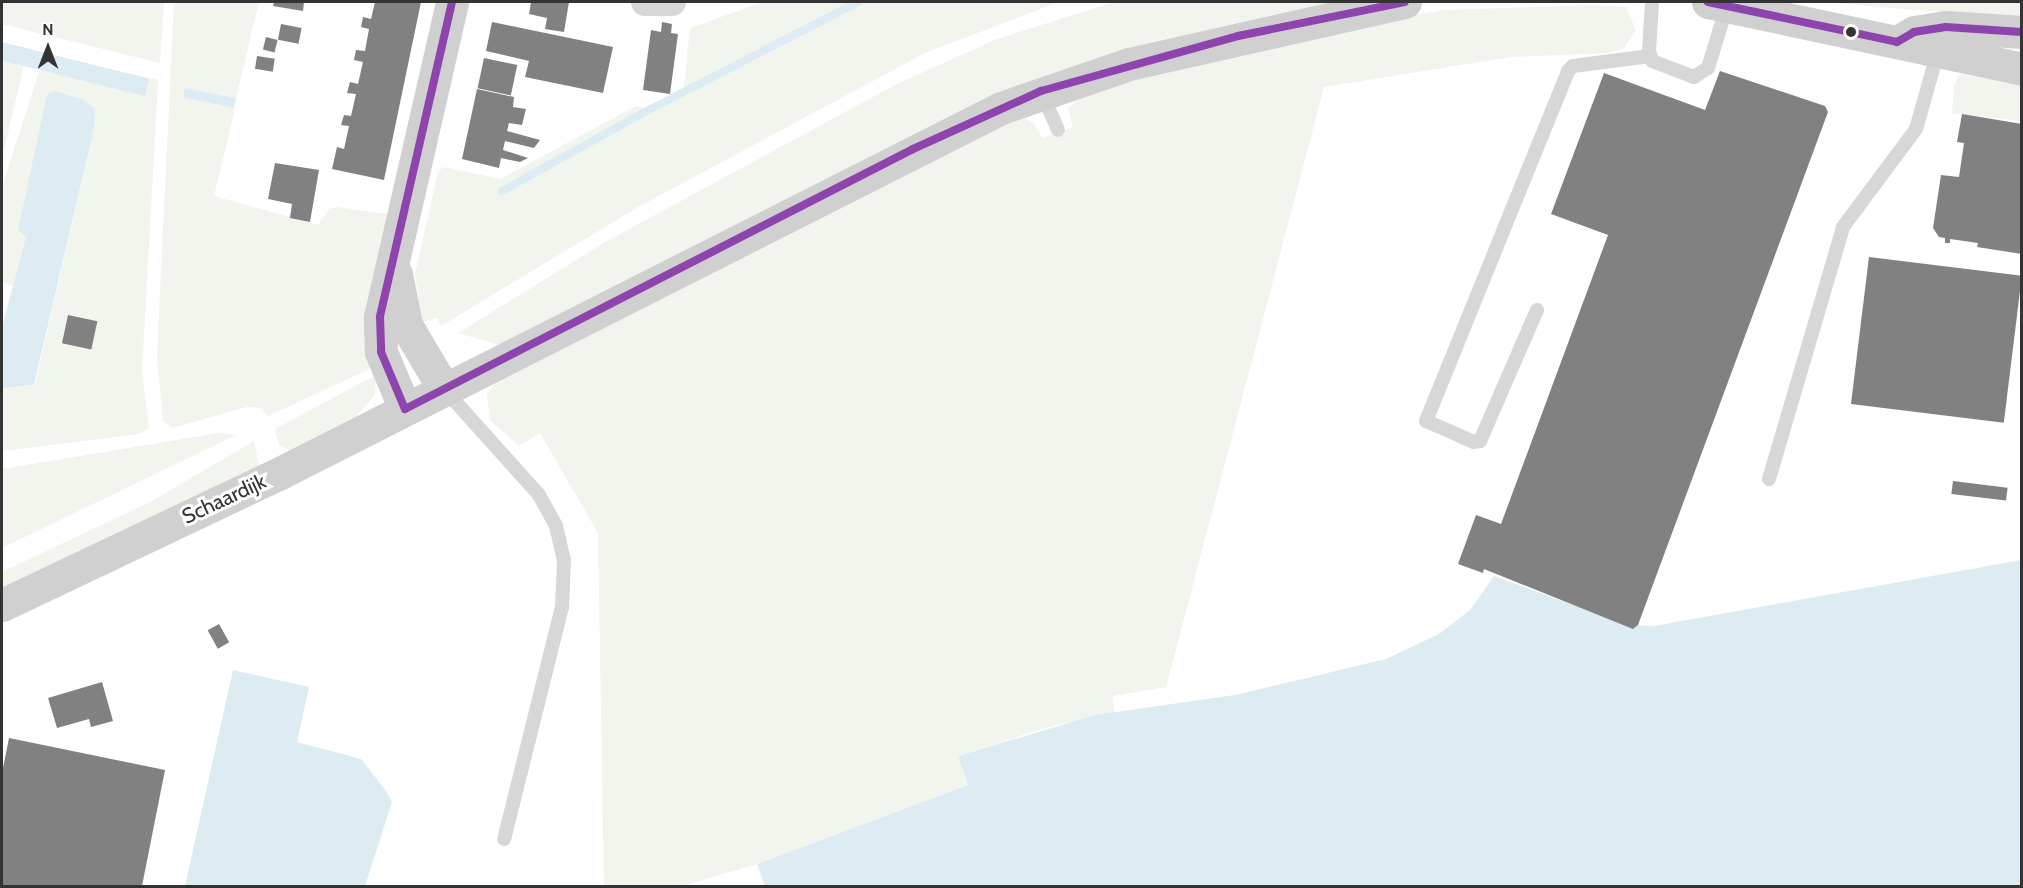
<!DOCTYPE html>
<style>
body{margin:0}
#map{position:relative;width:2023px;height:888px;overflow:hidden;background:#fff;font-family:Cabin,sans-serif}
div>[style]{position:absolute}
.green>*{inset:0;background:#f1f5ed}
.water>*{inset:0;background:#ddebf3;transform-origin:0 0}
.stream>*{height:8px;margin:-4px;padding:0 4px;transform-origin:4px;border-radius:4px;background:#ddebf3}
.building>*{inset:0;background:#818181;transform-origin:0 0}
.lane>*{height:14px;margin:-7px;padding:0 7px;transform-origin:7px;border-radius:7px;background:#d7d7d7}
.street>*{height:28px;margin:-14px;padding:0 14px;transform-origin:14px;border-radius:14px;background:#d7d7d7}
.secondary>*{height:33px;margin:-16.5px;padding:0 16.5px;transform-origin:16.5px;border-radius:16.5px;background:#d0d0d0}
.bus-1>*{height:8px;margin:-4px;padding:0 4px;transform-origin:4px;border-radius:4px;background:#8e44ad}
.dots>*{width:16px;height:16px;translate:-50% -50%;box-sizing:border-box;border:3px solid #fff;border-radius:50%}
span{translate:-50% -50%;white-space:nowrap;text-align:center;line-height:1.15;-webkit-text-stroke:6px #fff;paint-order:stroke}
.street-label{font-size:21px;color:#333}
.frame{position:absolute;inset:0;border:3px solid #333;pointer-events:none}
.north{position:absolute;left:18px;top:18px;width:60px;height:60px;-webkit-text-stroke:4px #fff;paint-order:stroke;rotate:0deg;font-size:16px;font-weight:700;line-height:24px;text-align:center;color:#333}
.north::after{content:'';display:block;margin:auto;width:21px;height:27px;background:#333;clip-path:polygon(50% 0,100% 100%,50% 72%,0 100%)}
</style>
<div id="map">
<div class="green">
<div style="clip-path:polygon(2px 2px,164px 2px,160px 63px,2px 24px)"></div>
<div style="clip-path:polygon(174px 2px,259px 2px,236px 98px,185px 88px,184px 98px,235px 108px,214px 196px,318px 225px,329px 209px,336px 207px,394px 215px,374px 367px,268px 416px,262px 408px,247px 407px,172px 428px,163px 421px,157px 356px)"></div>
<div style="clip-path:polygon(763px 2px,1059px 2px,925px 53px,638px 207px,441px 326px,437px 318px,422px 322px,415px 274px,438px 172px,443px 167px,500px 179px,636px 106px,652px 110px,678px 98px,684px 86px,690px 28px)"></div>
<div style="clip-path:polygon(1114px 2px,1340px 2px,1132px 50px,499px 345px,458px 333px,607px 241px,897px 84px,997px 39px)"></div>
<div style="clip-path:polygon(1826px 2px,2021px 2px,2021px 18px,1877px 7px)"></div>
<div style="clip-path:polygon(1594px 5px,1626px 7px,1636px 30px,1624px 48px,1608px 53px,1511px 57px,1324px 87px,1166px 687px,1113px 696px,1114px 712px,1045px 728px,958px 756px,968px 785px,757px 864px,681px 886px,604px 886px,598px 533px,540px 433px,519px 446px,490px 420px,487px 396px,496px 381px,1010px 118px,1024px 117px,1034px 124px,1042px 138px,1073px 127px,1068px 108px,1093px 88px,1366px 23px,1444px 10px)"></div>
<div style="clip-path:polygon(2px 60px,24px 65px,2px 158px)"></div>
<div style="clip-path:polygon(40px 69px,146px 95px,150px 78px,158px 80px,142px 371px,149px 427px,139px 434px,2px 451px,2px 388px,35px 385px,94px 128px,18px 230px,26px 237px,13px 286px,2px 282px,2px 187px)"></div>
<div style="clip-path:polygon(1960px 74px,2021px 86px,2021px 121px,1952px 113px,1954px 85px)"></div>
<div style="clip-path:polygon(376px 375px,375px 395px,354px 419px,291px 451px,279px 445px,275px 429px)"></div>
<div style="clip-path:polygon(219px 433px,236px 435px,2px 548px,2px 469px)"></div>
<div style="clip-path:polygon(254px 441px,259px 465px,2px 590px,2px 572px,152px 501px)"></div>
</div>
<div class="water">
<div style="left:2px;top:42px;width:152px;height:18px;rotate:14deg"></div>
<div style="left:185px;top:88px;width:52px;height:10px;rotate:11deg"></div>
<div style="clip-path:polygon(55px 91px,84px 100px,95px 109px,94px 128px,34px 385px,2px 388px,2px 327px,26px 237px,18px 230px,47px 95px)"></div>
<div style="clip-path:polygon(2021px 560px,2021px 886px,765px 886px,757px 864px,968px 785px,958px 756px,1095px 715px,1235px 695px,1386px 659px,1439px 634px,1470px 610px,1494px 576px,1628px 625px,1654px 626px)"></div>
<div style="clip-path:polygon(233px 670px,309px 687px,297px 742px,361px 759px,386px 791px,392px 802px,365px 886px,185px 886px)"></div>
</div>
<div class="stream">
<div style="left:502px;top:191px;width:159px;rotate:-29deg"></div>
<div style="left:641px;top:114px;width:244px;rotate:-27.3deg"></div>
</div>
<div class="building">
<div style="clip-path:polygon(274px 2px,304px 2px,303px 11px,273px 6px)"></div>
<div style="clip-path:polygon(375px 2px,421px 2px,384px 180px,332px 169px,337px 147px,344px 149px,349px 126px,341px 125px,344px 115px,351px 116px,356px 94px,347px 93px,350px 82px,358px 84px,363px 62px,354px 60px,356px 50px,365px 51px,369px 29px,361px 27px,363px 17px,371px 19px)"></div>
<div style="clip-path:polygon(531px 2px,569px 2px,564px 32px,545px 29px,547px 18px,529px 14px)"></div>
<div style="clip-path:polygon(492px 22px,613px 47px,603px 93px,525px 77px,529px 61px,486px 51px)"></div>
<div style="clip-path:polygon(662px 22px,672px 24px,671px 33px,678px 34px,670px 94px,643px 90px,651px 30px,661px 32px)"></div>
<div style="left:281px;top:24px;width:21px;height:16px;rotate:11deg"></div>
<div style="left:266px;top:37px;width:12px;height:13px;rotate:14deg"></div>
<div style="left:257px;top:56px;width:18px;height:13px;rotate:9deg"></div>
<div style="left:484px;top:58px;width:34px;height:31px;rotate:12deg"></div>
<div style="clip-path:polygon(1720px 71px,1825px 106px,1828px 112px,1638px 625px,1633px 629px,1484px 569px,1483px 573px,1458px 564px,1476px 515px,1501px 524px,1608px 235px,1551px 214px,1604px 73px,1705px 110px)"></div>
<div style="clip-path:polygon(477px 89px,514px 97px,513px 107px,526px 109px,522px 125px,509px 123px,507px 131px,540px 140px,534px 148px,505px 141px,503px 150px,528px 158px,520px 162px,501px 158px,499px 168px,462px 159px)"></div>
<div style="clip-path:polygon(1962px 114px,2022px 124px,2022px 254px,1977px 247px,1978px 243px,1950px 239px,1950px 243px,1945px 243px,1945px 238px,1939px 237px,1933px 228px,1941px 175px,1959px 177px,1964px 143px,1957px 142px)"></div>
<div style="clip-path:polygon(275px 163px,319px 170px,310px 222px,290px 218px,292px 204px,268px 199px)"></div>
<div style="left:1869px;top:257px;width:154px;height:148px;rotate:7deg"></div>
<div style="left:68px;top:315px;width:30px;height:29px;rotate:12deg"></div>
<div style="left:1953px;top:481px;width:55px;height:13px;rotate:7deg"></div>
<div style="left:219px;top:624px;width:21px;height:13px;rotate:61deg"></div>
<div style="clip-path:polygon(102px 682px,113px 721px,91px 727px,89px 719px,57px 728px,48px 698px)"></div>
<div style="clip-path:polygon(9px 738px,165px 770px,142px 886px,2px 886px,2px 773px)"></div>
</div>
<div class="lane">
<div style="left:1652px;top:2px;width:49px;rotate:93.5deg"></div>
<div style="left:1649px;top:51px;width:10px;rotate:73deg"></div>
<div style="left:1652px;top:61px;width:45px;rotate:20.9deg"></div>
<div style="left:1694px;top:77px;width:17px;rotate:-33deg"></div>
<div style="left:1708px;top:68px;width:65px;rotate:-73deg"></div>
<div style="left:1042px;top:93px;width:40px;rotate:66.6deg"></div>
<div style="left:1537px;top:310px;width:143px;rotate:113.5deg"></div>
<div style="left:1480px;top:441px;width:6px;rotate:171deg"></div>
<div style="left:1474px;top:442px;width:52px;rotate:-156.4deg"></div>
<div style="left:1426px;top:421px;width:378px;rotate:-67.9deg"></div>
<div style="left:1568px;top:71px;width:7px;rotate:-45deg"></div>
<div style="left:1573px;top:66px;width:78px;rotate:-7.4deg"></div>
<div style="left:444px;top:389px;width:142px;rotate:48.1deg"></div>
<div style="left:539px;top:495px;width:35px;rotate:61deg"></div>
<div style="left:556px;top:526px;width:35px;rotate:77deg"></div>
<div style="left:564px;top:560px;width:47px;rotate:92.4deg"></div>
<div style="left:562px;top:607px;width:239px;rotate:104deg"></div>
<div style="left:1769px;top:479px;width:263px;rotate:-73.6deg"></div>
<div style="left:1843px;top:227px;width:122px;rotate:-53.3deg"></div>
<div style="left:1916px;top:129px;width:81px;rotate:-74.2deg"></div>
</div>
<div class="street">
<div style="left:645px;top:2px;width:27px"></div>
</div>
<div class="secondary">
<div style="left:1708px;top:2px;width:321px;rotate:12deg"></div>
<div style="left:1897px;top:42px;width:20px;rotate:-30deg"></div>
<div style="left:1914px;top:32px;width:32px;rotate:-9deg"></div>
<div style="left:1946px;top:27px;width:76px;rotate:3.8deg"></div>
<div style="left:396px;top:274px;width:52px;rotate:78.9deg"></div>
<div style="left:406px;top:325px;width:74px;rotate:59.3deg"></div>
<div style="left:405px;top:409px;width:62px;rotate:-112.8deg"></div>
<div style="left:381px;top:352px;width:35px;rotate:-92deg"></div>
<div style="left:380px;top:317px;width:323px;rotate:-77.1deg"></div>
<div style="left:2px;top:605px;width:310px;rotate:-25.4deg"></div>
<div style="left:282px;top:472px;width:806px;rotate:-26.85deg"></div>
<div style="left:1001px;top:108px;width:135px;rotate:-19deg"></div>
<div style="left:1129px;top:64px;width:283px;rotate:-12.7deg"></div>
</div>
<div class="bus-1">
<div style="left:452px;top:2px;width:323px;rotate:102.9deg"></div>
<div style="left:380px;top:317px;width:35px;rotate:88deg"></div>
<div style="left:381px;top:352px;width:62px;rotate:67.2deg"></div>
<div style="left:405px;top:409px;width:571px;rotate:-27.1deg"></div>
<div style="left:913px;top:149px;width:141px;rotate:-24.4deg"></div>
<div style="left:1041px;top:91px;width:205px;rotate:-15.6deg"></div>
<div style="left:1238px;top:36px;width:170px;rotate:-11.5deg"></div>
<div style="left:1708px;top:2px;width:193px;rotate:11.9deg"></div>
<div style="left:1897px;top:42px;width:20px;rotate:-30deg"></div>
<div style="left:1914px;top:32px;width:32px;rotate:-9deg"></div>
<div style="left:1946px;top:27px;width:76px;rotate:3.8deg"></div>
</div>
<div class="dots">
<div style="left:1851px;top:32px;background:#333"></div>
</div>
<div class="street-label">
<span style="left:224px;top:499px;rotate:-25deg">Schaardijk</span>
</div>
<div class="frame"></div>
<div class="north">N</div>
</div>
